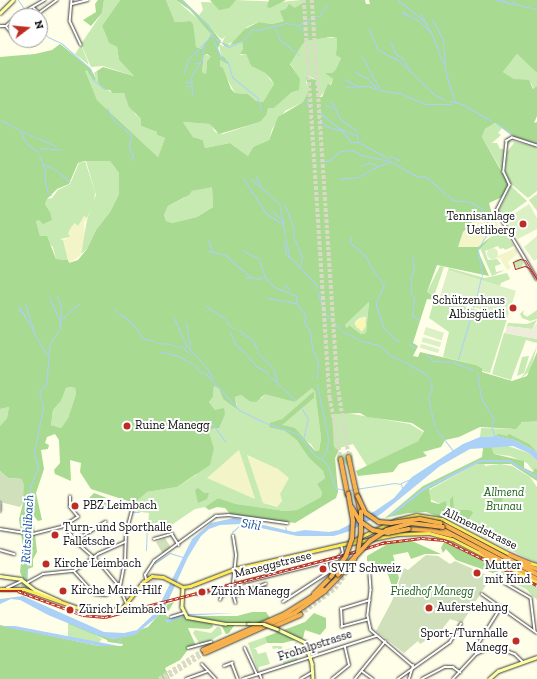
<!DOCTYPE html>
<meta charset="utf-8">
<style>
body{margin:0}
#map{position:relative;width:537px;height:679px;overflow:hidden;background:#fffee8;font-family:"Zilla Slab",serif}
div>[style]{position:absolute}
.farmland>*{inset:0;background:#f3f5c8}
.green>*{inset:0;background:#c7e9b2}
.round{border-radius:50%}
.forest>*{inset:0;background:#a8da91}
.sand>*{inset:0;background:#fcf6b3}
.cemetery>*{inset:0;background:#cfe0ba}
.pitch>*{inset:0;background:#dbf0c4;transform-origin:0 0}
.plaza>*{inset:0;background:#edebd9}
.water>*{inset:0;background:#acd1f7}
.stream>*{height:1px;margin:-0.5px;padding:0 0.5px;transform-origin:0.5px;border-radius:0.5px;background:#acd1f7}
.canal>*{height:2px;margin:-1px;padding:0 1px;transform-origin:1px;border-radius:1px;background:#acd1f7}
.highway-tunnel>*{height:3.5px;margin-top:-1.75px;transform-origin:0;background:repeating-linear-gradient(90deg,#dadac7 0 3.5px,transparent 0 5.5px)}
.roads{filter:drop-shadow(0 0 1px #3e3e3e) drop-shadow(0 0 1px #3e3e3e)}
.street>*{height:1.5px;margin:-0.75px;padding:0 0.75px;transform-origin:0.75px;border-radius:0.75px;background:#fff}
.secondary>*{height:2.5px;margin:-1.25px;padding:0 1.25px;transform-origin:1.25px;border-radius:1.25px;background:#fdffa3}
.primary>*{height:3px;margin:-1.5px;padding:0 1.5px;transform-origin:1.5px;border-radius:1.5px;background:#fcea5b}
.highway>*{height:3.5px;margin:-1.75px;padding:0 1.75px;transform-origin:1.75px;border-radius:1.75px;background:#f8b24d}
.tram>*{height:1px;margin:-0.5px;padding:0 0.5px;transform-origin:0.5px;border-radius:0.5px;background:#bd2e20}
.rail>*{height:2.5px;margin-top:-1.25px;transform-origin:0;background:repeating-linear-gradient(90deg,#fff 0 3px,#bd2e20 0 6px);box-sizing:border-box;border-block:1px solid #bd2e20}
.bridges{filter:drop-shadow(0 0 1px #2d2d2d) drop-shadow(0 0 1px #2d2d2d)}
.secondary-bridge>*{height:2.5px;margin:-1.25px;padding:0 1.25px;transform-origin:1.25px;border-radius:1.25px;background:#fdffa3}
.highway-bridge>*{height:3.5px;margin:-1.75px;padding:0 1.75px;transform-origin:1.75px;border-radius:1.75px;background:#f8b24d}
.dots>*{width:11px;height:11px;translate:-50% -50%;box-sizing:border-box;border:2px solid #fff;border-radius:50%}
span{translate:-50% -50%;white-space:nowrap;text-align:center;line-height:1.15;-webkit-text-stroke:4px #fff;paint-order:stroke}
.poi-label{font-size:12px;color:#0b0b0b}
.right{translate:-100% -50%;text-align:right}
.left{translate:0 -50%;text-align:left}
.park-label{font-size:12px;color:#20631a;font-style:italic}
.street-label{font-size:12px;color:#0b0b0b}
.water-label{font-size:13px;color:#124e9e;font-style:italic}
.north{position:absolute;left:8px;top:8px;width:40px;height:40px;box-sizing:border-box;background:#fff;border:1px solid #9d9d9d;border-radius:50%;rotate:74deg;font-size:11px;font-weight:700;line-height:16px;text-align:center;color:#0b0b0b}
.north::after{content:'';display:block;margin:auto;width:14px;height:18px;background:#bd2e20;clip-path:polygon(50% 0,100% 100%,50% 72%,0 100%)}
</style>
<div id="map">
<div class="farmland">
<div style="clip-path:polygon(84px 216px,87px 218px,84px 223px,85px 233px,80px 256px,69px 263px,63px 240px,70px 237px,68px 233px,72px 226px)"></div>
<div style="clip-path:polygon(478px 216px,493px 218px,494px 216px,499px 226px,478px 247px,461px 249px,458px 247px,463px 232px)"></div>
<div style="clip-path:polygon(516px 248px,518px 253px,508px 262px,511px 268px,507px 270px,500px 258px,488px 260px)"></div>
<div style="clip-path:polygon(239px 450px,255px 499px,206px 478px)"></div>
<div style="clip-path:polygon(246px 455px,278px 469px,290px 478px,280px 494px,282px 501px,277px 507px,263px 503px)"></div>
</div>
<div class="green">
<div style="clip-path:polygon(104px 0,120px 0,102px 26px,109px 43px,117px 47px,119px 60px,134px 76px,103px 66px,91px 67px,81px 44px,102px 13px)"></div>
<div style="clip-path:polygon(166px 0,176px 0,208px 28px,211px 34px,201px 49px,196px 47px,190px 21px,175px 22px)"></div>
<div style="clip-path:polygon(236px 0,281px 2px,301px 0,303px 3px,299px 8px,294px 8px,284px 21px,272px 24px,259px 22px,247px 27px,236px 41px,225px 45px,222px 43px,224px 39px,225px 35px,223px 39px,220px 38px,199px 15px,203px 10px,201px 2px,232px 3px)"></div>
<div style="clip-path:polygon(325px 38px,337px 38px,336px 54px,341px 58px,336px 69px,332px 73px,326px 73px,333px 79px,330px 85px,319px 98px,316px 80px,309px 76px,306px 82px,309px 90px,303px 102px,285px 111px,272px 129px,269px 140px,253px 147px,248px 156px,230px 143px,205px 148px,203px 140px,193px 137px,183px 122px,211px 124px,215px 132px,223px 134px,260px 122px,268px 107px,274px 108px,292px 92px,296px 73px,290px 63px,302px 45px,306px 41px)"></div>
<div style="clip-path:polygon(242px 42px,243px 49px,240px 55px,246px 54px,251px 66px,265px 73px,274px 84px,263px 102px,256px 101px,248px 94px,235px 93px,220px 66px,220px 60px,230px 64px,221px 56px,219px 44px,225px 47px)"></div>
<div style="clip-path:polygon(81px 45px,86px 57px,89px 65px,75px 54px)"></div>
<div style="clip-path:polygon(204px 54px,212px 57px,207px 61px,206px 74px,202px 72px)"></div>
<div style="clip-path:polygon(517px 54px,537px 73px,537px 86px,534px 89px,531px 83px,514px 79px,503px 72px)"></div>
<div style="clip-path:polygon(87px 69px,96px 79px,94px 73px,97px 71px,98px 82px,112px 93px,124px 93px,135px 114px,141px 119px,141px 126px,157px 132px,157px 135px,165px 138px,158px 157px,97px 100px,87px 80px,85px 71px)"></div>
<div style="clip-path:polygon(495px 123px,502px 128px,498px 133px,501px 135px,492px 143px,497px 143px,500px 149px,505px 149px,503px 173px,482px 137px,485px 129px)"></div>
<div style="clip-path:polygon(509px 140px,537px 147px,537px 191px,528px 198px,511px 184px,505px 174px,507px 152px,514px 143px,512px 141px,507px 146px)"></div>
<div style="clip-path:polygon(85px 161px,95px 192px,94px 204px,87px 218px,84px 216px,78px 226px,75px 223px,72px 226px,68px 233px,70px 237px,60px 239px,63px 240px,68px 260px,56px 259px,53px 247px,40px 236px,36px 221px,50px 212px,45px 204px,47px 199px,52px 198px,58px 190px,70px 184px,79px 163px)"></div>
<div style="clip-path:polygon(86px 161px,110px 161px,119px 173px,119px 194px,110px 212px,96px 230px,87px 249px,81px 254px,87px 220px,96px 195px)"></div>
<div style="clip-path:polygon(212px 186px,213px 207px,197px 217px,172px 223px,166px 221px,164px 215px,168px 206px,184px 198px,192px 191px)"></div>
<div style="clip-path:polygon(511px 186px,527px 201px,503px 218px,499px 210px)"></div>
<div style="clip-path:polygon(537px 194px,537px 211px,529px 200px)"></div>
<div style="clip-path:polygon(501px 228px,514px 246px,505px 250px,504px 248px,500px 249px,498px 246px,485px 251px,488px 260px,497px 259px,501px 264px,495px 266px,496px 272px,505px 270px,492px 276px,480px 248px)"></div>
<div class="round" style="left:513.5px;top:258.5px;width:9px;height:9px"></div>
<div style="clip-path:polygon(440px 266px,444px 267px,434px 296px,427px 292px)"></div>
<div style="clip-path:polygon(449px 268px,485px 278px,507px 273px,510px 279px,501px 283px,500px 286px,448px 270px)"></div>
<div style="clip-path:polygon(435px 297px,507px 319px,490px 373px,482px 371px,482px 368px,476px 365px,443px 357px,449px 332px,429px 318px)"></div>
<div style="clip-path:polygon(evenodd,369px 302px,366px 333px,361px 334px,349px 325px,347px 328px,345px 325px,369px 302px,366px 317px,365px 324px,357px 328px,355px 322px,360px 318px,366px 317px)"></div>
<div style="clip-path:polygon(524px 310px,523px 314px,527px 317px,537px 310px,537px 319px,530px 321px,522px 318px,520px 314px)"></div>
<div style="clip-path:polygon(537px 320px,532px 329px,508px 326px,506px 329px,508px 323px,527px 324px)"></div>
<div style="clip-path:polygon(504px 333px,537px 339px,537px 343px,526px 340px,511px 380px,492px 374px)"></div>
<div style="clip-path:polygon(537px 346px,530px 371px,520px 379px,524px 374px)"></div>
<div style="clip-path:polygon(529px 356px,524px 373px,517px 376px,522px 357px)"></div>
<div style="clip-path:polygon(evenodd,214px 386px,219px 389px,223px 399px,237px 406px,235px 397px,241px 395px,249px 401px,262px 398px,265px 393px,295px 402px,312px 387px,315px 390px,321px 438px,319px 451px,315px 451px,311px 444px,281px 425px,314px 398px,313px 392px,282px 419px,269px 426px,285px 431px,298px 440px,309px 458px,323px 471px,325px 478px,317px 484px,322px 492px,321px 497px,297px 510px,285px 511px,236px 504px,218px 498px,205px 507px,195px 509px,161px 532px,159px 522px,148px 525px,149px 513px,133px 511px,135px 501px,147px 492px,177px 487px,196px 475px,214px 448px,209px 432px,214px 428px,215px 410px,209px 402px,213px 397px,214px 386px,239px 450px,255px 499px,207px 478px,239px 450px,214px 386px,247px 455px,278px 469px,289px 478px,280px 494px,282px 501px,277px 507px,263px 503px,247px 455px)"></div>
<div style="clip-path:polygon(70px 387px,75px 388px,76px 394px,68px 418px,61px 428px,51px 425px,53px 410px,61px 401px,66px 388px)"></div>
<div style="clip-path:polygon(9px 407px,7px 418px,0 426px,0 409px)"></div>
<div style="clip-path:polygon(341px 412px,410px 424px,423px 432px,418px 441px,367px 466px,353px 444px,336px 449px,334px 447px,331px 414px)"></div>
<div style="clip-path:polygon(537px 414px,537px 452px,515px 440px,497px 436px,480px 437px,481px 428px,511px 429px)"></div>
<div style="clip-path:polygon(505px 445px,529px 453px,537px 461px,537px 469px,535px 468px,534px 472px,527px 463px,510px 456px,494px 454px,491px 446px)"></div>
<div style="clip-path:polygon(352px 452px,354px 463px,350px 455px,347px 466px,342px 458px,340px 462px,337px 461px,337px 455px)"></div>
<div style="clip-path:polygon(484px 463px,485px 466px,500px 464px,512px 466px,530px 477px,537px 487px,537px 563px,458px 524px,459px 521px,470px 528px,468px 522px,471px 517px,469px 510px,457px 511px,452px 509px,453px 497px,450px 509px,430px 499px,429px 490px,476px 464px)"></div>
<div style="clip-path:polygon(502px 569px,537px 587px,537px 600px,526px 589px,505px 579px,501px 572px)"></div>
<div style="clip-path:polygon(68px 623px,92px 633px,102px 639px,98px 644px,68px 637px)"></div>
<div style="clip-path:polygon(217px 627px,221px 628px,222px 634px,201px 646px,193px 633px,195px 630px,211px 633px)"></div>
<div style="clip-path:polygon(265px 637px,267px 643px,253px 649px,256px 649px,258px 654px,266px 652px,270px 664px,259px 667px,258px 671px,248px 643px)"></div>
<div style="clip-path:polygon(298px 642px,296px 644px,299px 649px,294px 651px,298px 660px,284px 665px,278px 648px,273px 649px,272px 646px,281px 646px,284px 650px,296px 647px,295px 643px)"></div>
</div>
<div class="forest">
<div style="clip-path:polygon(98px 0,104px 0,102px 13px,91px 26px,83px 20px,96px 12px,95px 4px)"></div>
<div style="clip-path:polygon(evenodd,120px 0,166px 0,175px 22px,190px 21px,193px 24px,196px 47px,201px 49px,211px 34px,190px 10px,176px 0,183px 0,208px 24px,221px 41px,218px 48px,221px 56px,224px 57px,230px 65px,220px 60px,220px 66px,223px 68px,231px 89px,235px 93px,248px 94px,256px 101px,263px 102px,274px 84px,271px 79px,265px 73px,251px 66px,246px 54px,240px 54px,243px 49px,242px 42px,225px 47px,222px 43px,230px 45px,245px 29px,259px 22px,272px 24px,284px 21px,280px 11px,286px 9px,289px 4px,295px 8px,303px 3px,301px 0,365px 0,366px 4px,370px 4px,369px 0,537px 0,537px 73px,517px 54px,503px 72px,514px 79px,529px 80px,533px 89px,537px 86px,537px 116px,534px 123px,537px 122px,537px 146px,515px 138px,495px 123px,485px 129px,482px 137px,509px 185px,502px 197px,489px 203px,493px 218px,478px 216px,463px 232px,458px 247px,478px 247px,493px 235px,478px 251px,489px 276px,437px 265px,427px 292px,435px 297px,435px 300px,427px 299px,413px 343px,418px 346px,413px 356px,418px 357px,420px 352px,476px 365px,482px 368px,482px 372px,512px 381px,527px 376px,537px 352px,537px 421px,522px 422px,516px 429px,480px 427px,459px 437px,445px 440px,441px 447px,423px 452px,427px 456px,399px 464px,393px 472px,358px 476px,356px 471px,418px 441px,424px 431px,412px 423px,367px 417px,360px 413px,332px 414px,334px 446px,336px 449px,341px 446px,335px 458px,338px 492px,336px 498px,295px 523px,230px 514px,225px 508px,217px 507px,209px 510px,205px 507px,218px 498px,236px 504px,285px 511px,297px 510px,321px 497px,322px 492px,317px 484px,325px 478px,323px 471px,309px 458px,297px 440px,285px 431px,269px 427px,270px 423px,282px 419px,314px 391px,314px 398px,282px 425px,295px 428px,315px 451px,319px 451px,321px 438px,315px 391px,312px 388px,295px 402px,265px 394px,256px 402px,249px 401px,241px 395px,235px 397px,237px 409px,223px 399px,219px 389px,214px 386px,213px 397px,209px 402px,215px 410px,224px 408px,225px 414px,219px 428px,214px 428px,209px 432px,214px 448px,210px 465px,177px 487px,147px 492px,134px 503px,91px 489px,80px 472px,81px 463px,70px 460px,71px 481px,55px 474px,54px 470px,60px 463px,59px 440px,55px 434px,47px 437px,45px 443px,49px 445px,48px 449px,41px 450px,44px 469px,36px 493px,42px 520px,38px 521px,33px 515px,37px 552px,33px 559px,33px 567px,28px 569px,27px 588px,21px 586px,24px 581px,20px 572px,22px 556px,24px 554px,19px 519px,23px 503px,22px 479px,8px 478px,0 471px,0 426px,7px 418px,9px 407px,0 409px,0 57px,35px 54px,52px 50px,60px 44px,91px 69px,96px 79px,93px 80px,87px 70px,85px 71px,97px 100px,158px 157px,165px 138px,157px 135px,157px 132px,141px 126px,141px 119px,129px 107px,124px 93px,112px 93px,110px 90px,103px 89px,98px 82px,97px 71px,103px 67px,134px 76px,119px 60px,117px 47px,109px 43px,102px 26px,120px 0,331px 37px,337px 38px,336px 55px,341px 58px,336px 69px,332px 73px,325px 73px,333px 79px,331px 85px,328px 84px,322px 97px,319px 97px,316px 80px,306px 77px,309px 90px,303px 102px,278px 117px,269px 140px,253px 147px,248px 156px,230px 143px,205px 148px,203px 140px,193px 137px,183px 122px,210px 124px,219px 134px,260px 122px,266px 115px,268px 108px,274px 108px,292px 92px,299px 90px,300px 79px,290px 64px,302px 45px,306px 41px,331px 37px,120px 0,207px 54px,211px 57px,207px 61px,206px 74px,202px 72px,204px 55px,207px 54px,120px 0,84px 161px,110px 161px,119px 173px,119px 194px,110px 212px,96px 230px,87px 249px,78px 260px,69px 263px,68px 260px,56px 259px,47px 236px,40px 236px,36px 221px,39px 220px,43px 224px,52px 220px,50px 212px,45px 204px,47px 199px,57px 189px,69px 184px,78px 163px,84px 161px,120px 0,212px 187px,213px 207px,197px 217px,172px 223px,166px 221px,164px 215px,168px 206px,189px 195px,192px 191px,212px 187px,120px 0,369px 302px,366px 333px,361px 334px,349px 325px,347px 328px,345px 325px,369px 302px,120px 0,70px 387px,75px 388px,76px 394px,68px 418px,61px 428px,51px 425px,53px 410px,61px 401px,66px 388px,70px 387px)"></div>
<div style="clip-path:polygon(210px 0,236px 0,229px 8px,219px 10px)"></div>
<div style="clip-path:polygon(269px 0,286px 0,270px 8px,267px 7px)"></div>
<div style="clip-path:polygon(498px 434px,507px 436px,509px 434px,529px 444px,537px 452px,515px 440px,496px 436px)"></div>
<div style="clip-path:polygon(491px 446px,494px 454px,524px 461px,524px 468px,533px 472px,535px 468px,537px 469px,537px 481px,511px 464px,476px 464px,429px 489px,431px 502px,439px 504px,446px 501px,447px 507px,450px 509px,450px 500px,453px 496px,454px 510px,469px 510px,473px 512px,468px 522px,471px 528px,459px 522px,458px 524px,426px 512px,408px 513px,385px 518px,423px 486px,482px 457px,483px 448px)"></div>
<div style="clip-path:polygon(198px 488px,204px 493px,209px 493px,207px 499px,198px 503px,195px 490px)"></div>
<div style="clip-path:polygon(94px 493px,107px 498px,91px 502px,89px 498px)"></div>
<div class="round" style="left:493px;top:493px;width:10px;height:10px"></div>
<div style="clip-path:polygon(100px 501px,122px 508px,122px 510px,92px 507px,91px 503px)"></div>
<div style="clip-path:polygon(404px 541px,412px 541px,441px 554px,425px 554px,411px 559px,408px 552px,393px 555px,399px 578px,394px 592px,386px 569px,367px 561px,367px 556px,391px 542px)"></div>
<div style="clip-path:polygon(444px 542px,501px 568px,499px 571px,493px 573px,456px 560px,446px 549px,443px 553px,441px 548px)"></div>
<div style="clip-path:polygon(174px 602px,166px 615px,169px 618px,182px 615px,187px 619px,212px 623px,213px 627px,209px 629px,188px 628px,196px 646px,190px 647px,180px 660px,165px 668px,170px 679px,0 679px,0 625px,99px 646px,122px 646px,123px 644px,108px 642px,107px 640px,69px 624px,68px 622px,113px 639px,148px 627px,168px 604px)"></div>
<div style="clip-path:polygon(252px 612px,266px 612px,270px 618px,261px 622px,235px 624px,229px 633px,226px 634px,220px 623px,191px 616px,237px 616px)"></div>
<div style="clip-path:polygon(314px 613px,326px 618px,326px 628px,320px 635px,305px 630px,303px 638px,283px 643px,267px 643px,265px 637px,305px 622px)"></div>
</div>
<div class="sand">
<div style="clip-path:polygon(364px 316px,366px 326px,362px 332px,354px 324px)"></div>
</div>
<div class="cemetery">
<div style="clip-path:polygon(0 471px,8px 478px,22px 479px,24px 485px,23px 503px,20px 507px,0 502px)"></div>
<div style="clip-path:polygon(165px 538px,171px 548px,163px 554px,156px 542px)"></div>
<div style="clip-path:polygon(426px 555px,438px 556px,450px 564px,455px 561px,491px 577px,462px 623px,450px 619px,440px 632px,420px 644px,418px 641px,404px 653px,376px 631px,392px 601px,404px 568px,408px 570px)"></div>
</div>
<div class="pitch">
<div style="clip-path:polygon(529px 204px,537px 218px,537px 229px,518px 239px,506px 219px)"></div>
<div style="clip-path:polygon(537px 236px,537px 259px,534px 261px,524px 247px)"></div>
<div class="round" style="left:486.5px;top:247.5px;width:11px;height:11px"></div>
<div style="left:448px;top:270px;width:71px;height:28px;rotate:17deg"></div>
<div style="left:426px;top:327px;width:19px;height:8px;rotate:18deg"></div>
<div style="left:423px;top:337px;width:19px;height:5px;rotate:16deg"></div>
<div style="left:421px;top:344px;width:19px;height:4px;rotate:16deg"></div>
</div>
<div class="plaza">
<div style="clip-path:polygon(537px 323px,537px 339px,505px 333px,507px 326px,532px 329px)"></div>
<div style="clip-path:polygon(155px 578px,157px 581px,141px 593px,139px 591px,145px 583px)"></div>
<div style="clip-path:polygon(249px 582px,251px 587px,266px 583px,268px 590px,238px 597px,236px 592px,248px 589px,247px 583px)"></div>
</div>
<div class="water">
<div style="clip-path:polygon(497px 436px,515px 440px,537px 452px,537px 461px,529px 453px,513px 446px,470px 449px,440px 466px,381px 514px,350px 531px,334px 536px,297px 536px,242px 524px,220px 525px,209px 529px,201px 536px,188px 557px,163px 612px,135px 635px,113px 639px,97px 635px,48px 615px,20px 600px,11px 599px,0 604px,0 599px,23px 596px,104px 632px,124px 633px,137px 630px,156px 612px,192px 539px,211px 523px,234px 518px,294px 532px,305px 530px,329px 532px,339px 530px,375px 511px,394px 498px,412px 477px,463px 444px,480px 437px)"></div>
<div style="clip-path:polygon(235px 613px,185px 616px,167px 623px,165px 620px,187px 614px)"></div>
<div style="clip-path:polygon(0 626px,15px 626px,119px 646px,99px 646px)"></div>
</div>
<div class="stream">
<div style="left:18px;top:0;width:12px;rotate:55deg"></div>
<div style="left:181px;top:0;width:35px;rotate:43deg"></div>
<div style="left:207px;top:24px;width:16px;rotate:63deg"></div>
<div style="left:398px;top:0;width:36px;rotate:39deg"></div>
<div style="left:496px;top:0;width:42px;rotate:12.4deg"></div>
<div style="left:502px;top:0;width:8px;rotate:23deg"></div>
<div style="left:511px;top:0;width:7px;rotate:45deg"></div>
<div style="left:403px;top:11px;width:6px;rotate:45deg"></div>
<div style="left:27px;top:12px;width:5px;rotate:53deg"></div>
<div style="left:401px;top:13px;width:6px;rotate:18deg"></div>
<div style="left:421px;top:14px;width:21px;rotate:61deg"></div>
<div style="left:407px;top:15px;width:12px;rotate:24deg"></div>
<div style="left:418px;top:20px;width:18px;rotate:43deg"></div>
<div style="left:431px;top:32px;width:33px;rotate:69deg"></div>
<div style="left:432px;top:19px;width:24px;rotate:62deg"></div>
<div style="left:443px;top:40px;width:30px;rotate:86deg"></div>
<div style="left:445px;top:70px;width:34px;rotate:73deg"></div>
<div style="left:307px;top:22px;width:9px;rotate:18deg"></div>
<div style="left:298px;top:26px;width:14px;rotate:45deg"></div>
<div style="left:275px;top:27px;width:14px;rotate:69deg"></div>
<div style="left:280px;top:40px;width:24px;rotate:38deg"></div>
<div style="left:40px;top:29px;width:11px;rotate:45deg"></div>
<div style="left:48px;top:37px;width:14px;rotate:25deg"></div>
<div style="left:61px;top:43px;width:37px;rotate:41deg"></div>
<div style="left:369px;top:29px;width:23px;rotate:67deg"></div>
<div style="left:378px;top:50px;width:22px;rotate:27deg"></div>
<div style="left:398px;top:60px;width:51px;rotate:43.4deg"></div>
<div style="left:435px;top:95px;width:11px;rotate:27deg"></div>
<div style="left:216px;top:39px;width:6px;rotate:31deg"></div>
<div style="left:213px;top:40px;width:1px;rotate:45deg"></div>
<div style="left:390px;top:41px;width:13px;rotate:67deg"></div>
<div style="left:395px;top:53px;width:10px;rotate:37deg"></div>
<div style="left:403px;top:59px;width:12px;rotate:59deg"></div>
<div style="left:214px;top:42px;width:17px;rotate:66deg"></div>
<div style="left:221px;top:58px;width:8px;rotate:30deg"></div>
<div style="left:228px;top:62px;width:16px;rotate:75deg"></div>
<div style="left:232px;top:77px;width:32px;rotate:39deg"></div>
<div style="left:257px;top:97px;width:14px;rotate:73deg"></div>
<div style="left:222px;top:43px;width:8px;rotate:30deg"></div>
<div style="left:229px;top:47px;width:14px;rotate:-25deg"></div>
<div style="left:242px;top:41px;width:16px;rotate:-50deg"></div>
<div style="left:252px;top:29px;width:6px;rotate:9deg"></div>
<div style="left:258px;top:30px;width:29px;rotate:-14deg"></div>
<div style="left:286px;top:23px;width:12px;rotate:9deg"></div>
<div style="left:298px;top:25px;width:19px;rotate:-28deg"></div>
<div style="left:315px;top:16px;width:5px"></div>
<div style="left:320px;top:16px;width:6px;rotate:-72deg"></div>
<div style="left:322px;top:10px;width:8px;rotate:-45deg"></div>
<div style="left:195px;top:52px;width:4px;rotate:45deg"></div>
<div style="left:362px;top:56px;width:38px;rotate:62deg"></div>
<div style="left:380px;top:90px;width:22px;rotate:10deg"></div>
<div style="left:402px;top:94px;width:25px;rotate:23deg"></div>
<div style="left:425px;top:104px;width:26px"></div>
<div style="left:194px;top:63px;width:6px"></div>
<div style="left:90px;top:68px;width:12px;rotate:76deg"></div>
<div style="left:93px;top:80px;width:15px;rotate:37deg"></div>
<div style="left:184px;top:72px;width:14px;rotate:-73deg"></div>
<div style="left:188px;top:59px;width:23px;rotate:-45deg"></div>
<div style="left:355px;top:72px;width:15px;rotate:28deg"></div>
<div style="left:368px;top:79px;width:13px;rotate:48deg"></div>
<div style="left:344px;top:79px;width:18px;rotate:27deg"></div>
<div style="left:186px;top:82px;width:6px;rotate:-9deg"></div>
<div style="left:186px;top:86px;width:6px"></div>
<div style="left:345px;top:87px;width:22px;rotate:-3deg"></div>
<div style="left:367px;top:86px;width:10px;rotate:17deg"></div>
<div style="left:192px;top:95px;width:18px;rotate:-93deg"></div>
<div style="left:191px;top:77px;width:21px;rotate:-59deg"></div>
<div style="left:202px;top:59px;width:16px;rotate:-83deg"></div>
<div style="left:204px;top:43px;width:11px;rotate:-45deg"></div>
<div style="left:307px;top:99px;width:7px;rotate:90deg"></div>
<div style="left:331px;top:101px;width:20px;rotate:63deg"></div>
<div style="left:340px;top:119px;width:19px;rotate:35deg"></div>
<div style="left:356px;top:130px;width:12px;rotate:81deg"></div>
<div style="left:358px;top:142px;width:34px;rotate:28deg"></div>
<div style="left:449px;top:101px;width:13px;rotate:13deg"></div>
<div style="left:462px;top:104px;width:34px;rotate:30deg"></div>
<div style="left:325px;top:105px;width:8px;rotate:23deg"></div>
<div style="left:107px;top:108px;width:13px;rotate:61deg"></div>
<div style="left:113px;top:119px;width:24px;rotate:42deg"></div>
<div style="left:131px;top:135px;width:12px;rotate:99deg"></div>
<div style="left:129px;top:147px;width:11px;rotate:68deg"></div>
<div style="left:133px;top:157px;width:4px;rotate:135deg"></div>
<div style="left:318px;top:111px;width:26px;rotate:40deg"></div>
<div style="left:338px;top:128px;width:18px;rotate:22deg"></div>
<div style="left:317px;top:115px;width:14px;rotate:54deg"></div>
<div style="left:325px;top:126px;width:18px;rotate:16deg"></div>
<div style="left:342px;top:131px;width:14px;rotate:51deg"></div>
<div style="left:351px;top:142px;width:6px"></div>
<div style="left:1px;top:120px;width:21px;rotate:29deg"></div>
<div style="left:497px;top:123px;width:24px;rotate:38deg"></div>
<div style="left:516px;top:138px;width:22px;rotate:13deg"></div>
<div style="left:20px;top:131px;width:13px;rotate:63deg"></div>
<div style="left:26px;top:143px;width:15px;rotate:37deg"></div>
<div style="left:22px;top:131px;width:13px;rotate:27deg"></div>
<div style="left:36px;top:137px;width:21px;rotate:25deg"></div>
<div style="left:40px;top:148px;width:21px;rotate:5deg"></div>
<div style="left:39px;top:155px;width:16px;rotate:68deg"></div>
<div style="left:45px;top:170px;width:11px;rotate:90deg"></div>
<div style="left:390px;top:156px;width:10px;rotate:24deg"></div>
<div style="left:319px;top:161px;width:9px"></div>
<div style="left:328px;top:161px;width:16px;rotate:-38deg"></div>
<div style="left:341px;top:151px;width:11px;rotate:-5deg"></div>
<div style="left:352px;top:150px;width:10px;rotate:29deg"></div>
<div style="left:361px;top:155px;width:29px;rotate:12deg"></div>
<div style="left:389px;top:161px;width:33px;rotate:29deg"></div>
<div style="left:418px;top:177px;width:7px;rotate:-8deg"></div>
<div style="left:425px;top:176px;width:28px;rotate:41deg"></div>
<div style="left:42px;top:164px;width:17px;rotate:24deg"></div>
<div style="left:361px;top:165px;width:9px;rotate:-13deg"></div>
<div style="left:370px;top:163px;width:9px;rotate:21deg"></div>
<div style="left:378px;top:166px;width:13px;rotate:-18deg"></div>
<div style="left:59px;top:173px;width:14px;rotate:39deg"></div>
<div style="left:256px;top:176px;width:12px;rotate:66deg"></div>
<div style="left:243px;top:178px;width:42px;rotate:56.7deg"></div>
<div style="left:266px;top:213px;width:21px;rotate:35deg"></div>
<div style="left:283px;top:225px;width:32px;rotate:79deg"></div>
<div style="left:289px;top:256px;width:39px;rotate:46deg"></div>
<div style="left:316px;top:284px;width:6px;rotate:90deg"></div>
<div style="left:251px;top:179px;width:37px;rotate:41deg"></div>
<div style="left:279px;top:203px;width:21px;rotate:79deg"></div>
<div style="left:339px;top:179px;width:19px;rotate:-6deg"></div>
<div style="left:358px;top:177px;width:23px;rotate:-29deg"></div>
<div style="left:45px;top:182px;width:11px;rotate:75deg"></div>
<div style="left:49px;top:195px;width:2px"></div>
<div style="left:448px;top:195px;width:6px;rotate:51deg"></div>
<div style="left:452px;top:200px;width:18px;rotate:6deg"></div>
<div style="left:470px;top:202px;width:13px;rotate:29deg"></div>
<div style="left:481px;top:208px;width:11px;rotate:63deg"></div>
<div style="left:285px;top:205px;width:27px;rotate:70deg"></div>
<div style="left:294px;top:230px;width:6px;rotate:99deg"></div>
<div style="left:293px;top:236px;width:22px;rotate:66deg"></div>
<div style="left:302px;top:256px;width:10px;rotate:101deg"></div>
<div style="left:271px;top:209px;width:18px;rotate:47deg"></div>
<div style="left:487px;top:220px;width:6px;rotate:90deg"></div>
<div style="left:351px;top:237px;width:6px;rotate:99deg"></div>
<div style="left:350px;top:243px;width:18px;rotate:38deg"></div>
<div style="left:364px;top:254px;width:21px;rotate:61deg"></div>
<div style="left:208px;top:240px;width:13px;rotate:67deg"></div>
<div style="left:213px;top:252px;width:12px;rotate:14deg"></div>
<div style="left:225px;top:255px;width:33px;rotate:41deg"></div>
<div style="left:250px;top:277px;width:8px;rotate:14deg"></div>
<div style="left:258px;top:279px;width:7px;rotate:-16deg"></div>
<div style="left:265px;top:277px;width:13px;rotate:48deg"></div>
<div style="left:274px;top:287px;width:25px;rotate:21deg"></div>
<div style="left:297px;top:296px;width:7px;rotate:98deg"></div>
<div style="left:296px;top:303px;width:16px;rotate:52deg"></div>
<div style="left:306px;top:316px;width:6px;rotate:108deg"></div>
<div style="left:304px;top:322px;width:11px;rotate:56deg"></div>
<div style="left:310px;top:331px;width:17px;rotate:83deg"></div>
<div style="left:312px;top:348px;width:15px;rotate:67deg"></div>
<div style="left:318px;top:362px;width:16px;rotate:94deg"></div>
<div style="left:284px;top:242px;width:13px;rotate:81deg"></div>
<div style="left:286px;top:255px;width:6px;rotate:31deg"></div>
<div style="left:478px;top:249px;width:16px;rotate:-60deg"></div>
<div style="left:242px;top:250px;width:19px;rotate:28deg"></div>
<div style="left:259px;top:259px;width:20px;rotate:72deg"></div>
<div style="left:478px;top:250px;width:26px;rotate:81deg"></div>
<div style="left:207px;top:251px;width:6px;rotate:9deg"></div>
<div style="left:375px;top:273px;width:15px;rotate:53deg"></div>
<div style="left:384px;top:285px;width:14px;rotate:115deg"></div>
<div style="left:246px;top:278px;width:4px;rotate:-14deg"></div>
<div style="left:410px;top:279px;width:11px;rotate:-68deg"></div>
<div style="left:414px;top:269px;width:13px;rotate:-99deg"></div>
<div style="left:411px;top:281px;width:13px;rotate:90deg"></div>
<div style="left:285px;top:284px;width:7px;rotate:56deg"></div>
<div style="left:478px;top:290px;width:13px;rotate:-77deg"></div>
<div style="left:318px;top:293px;width:20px;rotate:72deg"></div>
<div style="left:324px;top:312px;width:23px;rotate:47deg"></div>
<div style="left:412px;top:295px;width:4px;rotate:63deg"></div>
<div style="left:414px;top:299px;width:16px;rotate:97deg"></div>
<div style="left:412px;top:315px;width:9px;rotate:36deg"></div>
<div style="left:49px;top:297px;width:30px;rotate:66deg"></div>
<div style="left:267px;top:298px;width:29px;rotate:10deg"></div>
<div style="left:377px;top:299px;width:6px;rotate:99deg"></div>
<div style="left:376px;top:305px;width:23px;rotate:72deg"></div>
<div style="left:383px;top:327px;width:16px;rotate:47deg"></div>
<div style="left:475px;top:299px;width:9px;rotate:-69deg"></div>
<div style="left:25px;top:304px;width:33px;rotate:72deg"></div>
<div style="left:35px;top:335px;width:23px;rotate:59deg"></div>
<div style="left:206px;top:306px;width:23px;rotate:34deg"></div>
<div style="left:19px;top:307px;width:27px;rotate:59deg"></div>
<div style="left:473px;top:307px;width:6px;rotate:-72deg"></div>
<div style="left:18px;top:309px;width:9px;rotate:41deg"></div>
<div style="left:114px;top:309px;width:6px;rotate:45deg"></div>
<div style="left:120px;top:314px;width:4px;rotate:34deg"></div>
<div style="left:124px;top:317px;width:13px;rotate:39deg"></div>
<div style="left:134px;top:325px;width:15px;rotate:58deg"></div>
<div style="left:142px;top:338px;width:11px;rotate:15deg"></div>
<div style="left:174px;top:318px;width:30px;rotate:66deg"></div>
<div style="left:186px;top:345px;width:31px;rotate:48deg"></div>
<div style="left:207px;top:368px;width:13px;rotate:63deg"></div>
<div style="left:62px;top:319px;width:23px;rotate:-43deg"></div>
<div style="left:226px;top:321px;width:6px;rotate:39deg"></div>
<div style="left:186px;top:323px;width:11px;rotate:80deg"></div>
<div style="left:231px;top:327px;width:5px;rotate:22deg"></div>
<div style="left:239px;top:330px;width:18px;rotate:38deg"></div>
<div style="left:342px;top:331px;width:20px;rotate:27deg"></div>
<div style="left:230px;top:333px;width:15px;rotate:62deg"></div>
<div style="left:237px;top:346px;width:9px;rotate:41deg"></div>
<div style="left:188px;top:337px;width:11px;rotate:80deg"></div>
<div style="left:395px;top:339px;width:4px;rotate:27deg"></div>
<div style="left:361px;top:341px;width:18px;rotate:13deg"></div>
<div style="left:379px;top:345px;width:16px;rotate:43deg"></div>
<div style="left:391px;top:356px;width:20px;rotate:24deg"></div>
<div style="left:155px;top:342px;width:1px;rotate:45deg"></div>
<div style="left:254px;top:342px;width:9px;rotate:69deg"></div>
<div style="left:158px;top:343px;width:12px;rotate:5deg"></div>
<div style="left:409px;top:344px;width:7px;rotate:34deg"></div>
<div style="left:172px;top:345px;width:5px;rotate:11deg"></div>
<div style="left:179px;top:346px;width:3px;rotate:18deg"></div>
<div style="left:183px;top:348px;width:6px;rotate:39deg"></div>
<div style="left:161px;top:352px;width:17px;rotate:13deg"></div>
<div style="left:178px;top:356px;width:15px;rotate:28deg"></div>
<div style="left:245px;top:352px;width:2px;rotate:63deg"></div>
<div style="left:257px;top:352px;width:21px;rotate:45deg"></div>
<div style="left:189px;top:353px;width:2px;rotate:27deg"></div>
<div style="left:426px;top:354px;width:10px;rotate:45deg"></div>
<div style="left:433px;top:361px;width:20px;rotate:3deg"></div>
<div style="left:453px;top:362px;width:22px;rotate:22deg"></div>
<div style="left:247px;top:356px;width:15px;rotate:48deg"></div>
<div style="left:257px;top:367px;width:10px;rotate:24deg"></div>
<div style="left:266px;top:371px;width:6px;rotate:59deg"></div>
<div style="left:458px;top:359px;width:49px;rotate:-73.4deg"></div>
<div style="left:193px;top:364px;width:9px;rotate:49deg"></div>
<div style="left:199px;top:371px;width:8px;rotate:23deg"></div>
<div style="left:206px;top:374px;width:49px;rotate:47.5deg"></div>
<div style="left:239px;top:410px;width:28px;rotate:26deg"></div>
<div style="left:410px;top:365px;width:20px;rotate:30deg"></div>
<div style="left:273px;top:368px;width:16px;rotate:75deg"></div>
<div style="left:277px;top:383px;width:25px;rotate:43deg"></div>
<div style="left:477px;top:373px;width:25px;rotate:81deg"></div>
<div style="left:481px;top:398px;width:26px;rotate:59deg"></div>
<div style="left:494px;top:420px;width:7px;rotate:117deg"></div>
<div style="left:491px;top:426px;width:12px;rotate:70deg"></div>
<div style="left:429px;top:377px;width:12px;rotate:76deg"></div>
<div style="left:432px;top:389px;width:9px;rotate:117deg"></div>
<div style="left:428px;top:397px;width:30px;rotate:78deg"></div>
<div style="left:271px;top:378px;width:7px;rotate:34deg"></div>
<div style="left:317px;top:384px;width:55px;rotate:78.5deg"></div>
<div style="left:328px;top:438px;width:11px;rotate:95deg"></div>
<div style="left:327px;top:449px;width:11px;rotate:117deg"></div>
<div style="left:302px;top:409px;width:12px;rotate:59deg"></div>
<div style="left:308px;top:419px;width:21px;rotate:104deg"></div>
<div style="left:211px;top:422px;width:24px;rotate:54deg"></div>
<div style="left:266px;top:423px;width:34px;rotate:19deg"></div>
<div style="left:298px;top:434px;width:28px;rotate:52deg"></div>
<div style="left:315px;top:456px;width:8px;rotate:23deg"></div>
<div style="left:322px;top:459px;width:9px;rotate:49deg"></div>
<div style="left:328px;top:466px;width:23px;rotate:72deg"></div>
<div style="left:335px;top:488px;width:11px;rotate:10deg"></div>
<div style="left:436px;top:429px;width:31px;rotate:52deg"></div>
<div style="left:401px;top:483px;width:12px;rotate:-24deg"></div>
<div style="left:349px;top:490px;width:46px;rotate:-8.8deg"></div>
<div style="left:394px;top:483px;width:7px;rotate:8deg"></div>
<div style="left:401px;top:484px;width:4px;rotate:76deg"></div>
<div style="left:97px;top:503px;width:24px;rotate:17deg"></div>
<div style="left:120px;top:510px;width:11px;rotate:-5deg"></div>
<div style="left:133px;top:512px;width:6px"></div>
<div style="left:285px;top:527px;width:5px;rotate:68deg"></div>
<div style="left:232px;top:532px;width:9px;rotate:-41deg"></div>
<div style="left:146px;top:550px;width:24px;rotate:-88deg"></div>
<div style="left:155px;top:563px;width:18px;rotate:-34deg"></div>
<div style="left:170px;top:553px;width:13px;rotate:18deg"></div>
<div style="left:26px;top:581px;width:44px;rotate:-84.8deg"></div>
<div style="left:30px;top:537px;width:21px;rotate:-98deg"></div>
<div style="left:27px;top:516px;width:29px;rotate:-84deg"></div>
<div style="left:30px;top:487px;width:22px;rotate:-68deg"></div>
<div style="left:38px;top:467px;width:15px;rotate:-106deg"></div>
<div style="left:34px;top:453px;width:46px;rotate:-78.7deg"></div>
<div style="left:43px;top:408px;width:17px;rotate:-103deg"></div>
<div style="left:39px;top:391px;width:9px;rotate:-41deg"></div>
<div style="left:46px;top:385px;width:42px;rotate:-84.6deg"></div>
<div style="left:50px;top:343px;width:18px;rotate:-56deg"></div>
<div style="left:60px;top:328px;width:22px;rotate:-87deg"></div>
<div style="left:61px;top:306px;width:11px;rotate:-112deg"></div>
<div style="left:23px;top:597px;width:7px;rotate:-82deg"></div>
<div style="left:119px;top:643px;width:5px;rotate:-79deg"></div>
</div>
<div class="canal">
<div style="left:391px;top:515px;width:42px;rotate:-38.2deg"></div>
<div style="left:424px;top:489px;width:63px;rotate:-26.6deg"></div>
<div style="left:480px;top:461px;width:29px"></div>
<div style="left:509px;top:461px;width:32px;rotate:30deg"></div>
</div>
<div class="highway-tunnel">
<div style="left:304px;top:0;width:399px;rotate:86.3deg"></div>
<div style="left:330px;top:398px;width:62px;rotate:79.8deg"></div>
<div style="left:312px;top:0;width:382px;rotate:86.2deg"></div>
<div style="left:337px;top:381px;width:77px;rotate:81deg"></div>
<div style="left:300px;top:615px;width:44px;rotate:-36.6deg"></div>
<div style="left:335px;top:589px;width:27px;rotate:-54deg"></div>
<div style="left:159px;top:679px;width:53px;rotate:-33.4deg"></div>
<div style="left:165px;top:679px;width:48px;rotate:-33deg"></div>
</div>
<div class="roads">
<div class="street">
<div style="left:72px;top:0;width:21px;rotate:95deg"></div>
<div style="left:70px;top:21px;width:26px;rotate:65deg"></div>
<div style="left:72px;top:4px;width:16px;rotate:-14deg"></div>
<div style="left:34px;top:8px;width:7px;rotate:45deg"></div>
<div style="left:39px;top:13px;width:22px;rotate:-36deg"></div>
<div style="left:17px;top:16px;width:32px;rotate:-30deg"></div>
<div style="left:0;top:26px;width:6px"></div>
<div style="left:6px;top:26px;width:13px;rotate:-42deg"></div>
<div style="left:6px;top:26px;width:16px;rotate:50deg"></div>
<div style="left:537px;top:146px;width:26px;rotate:-162deg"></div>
<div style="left:512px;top:138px;width:6px;rotate:149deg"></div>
<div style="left:507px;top:141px;width:31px;rotate:96deg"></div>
<div style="left:504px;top:172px;width:14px;rotate:65deg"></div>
<div style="left:510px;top:185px;width:29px;rotate:117deg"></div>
<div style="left:497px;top:211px;width:79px;rotate:59.5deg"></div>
<div style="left:0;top:503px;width:8px;rotate:90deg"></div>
<div style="left:64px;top:526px;width:25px;rotate:50deg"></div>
<div style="left:80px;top:545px;width:27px;rotate:42deg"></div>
<div style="left:100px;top:563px;width:31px;rotate:50deg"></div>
<div style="left:120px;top:587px;width:16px;rotate:68deg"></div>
<div style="left:0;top:529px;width:33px;rotate:9deg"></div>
<div style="left:33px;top:534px;width:32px;rotate:-14deg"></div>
<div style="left:64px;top:526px;width:17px;rotate:-33deg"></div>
<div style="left:78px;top:517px;width:13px;rotate:-129deg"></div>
<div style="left:70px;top:507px;width:10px;rotate:-90deg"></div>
<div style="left:154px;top:539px;width:19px;rotate:-16deg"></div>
<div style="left:172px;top:534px;width:13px;rotate:58deg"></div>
<div style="left:75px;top:541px;width:36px;rotate:-32deg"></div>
<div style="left:0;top:550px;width:15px;rotate:16deg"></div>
<div style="left:74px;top:571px;width:31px;rotate:48deg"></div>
<div style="left:95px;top:594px;width:11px;rotate:5deg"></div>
<div style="left:106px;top:595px;width:16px;rotate:-30deg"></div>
<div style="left:370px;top:575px;width:15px;rotate:86deg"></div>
<div style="left:371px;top:590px;width:26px;rotate:97deg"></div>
<div style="left:368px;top:616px;width:14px;rotate:78deg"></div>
<div style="left:371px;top:630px;width:55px;rotate:40.6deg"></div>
<div style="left:146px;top:579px;width:4px;rotate:-104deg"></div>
<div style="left:145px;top:575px;width:17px;rotate:-57deg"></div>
<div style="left:154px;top:561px;width:77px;rotate:-36deg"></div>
<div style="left:216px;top:516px;width:13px;rotate:-4deg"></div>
<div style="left:229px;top:515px;width:59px;rotate:7.9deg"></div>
<div style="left:503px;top:582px;width:32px;rotate:30deg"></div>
<div style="left:531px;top:598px;width:33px;rotate:83deg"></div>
<div style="left:27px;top:583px;width:18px;rotate:-29deg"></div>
<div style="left:43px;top:574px;width:31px;rotate:-6deg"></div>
<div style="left:74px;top:571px;width:29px;rotate:-35deg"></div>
<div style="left:98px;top:554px;width:30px;rotate:-24deg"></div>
<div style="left:233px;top:584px;width:29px;rotate:-84deg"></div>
<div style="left:236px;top:555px;width:19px;rotate:-99deg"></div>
<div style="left:231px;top:585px;width:8px;rotate:76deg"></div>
<div style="left:120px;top:587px;width:26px;rotate:-79deg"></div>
<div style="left:125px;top:561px;width:28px;rotate:-88deg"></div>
<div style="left:126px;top:533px;width:30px;rotate:-75deg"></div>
<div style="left:7px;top:588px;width:17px;rotate:-25deg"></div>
<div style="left:220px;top:588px;width:7px;rotate:74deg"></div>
<div style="left:222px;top:595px;width:11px;rotate:-15deg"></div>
<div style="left:251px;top:591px;width:15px;rotate:-8deg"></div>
<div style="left:197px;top:594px;width:144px;rotate:-14deg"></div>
<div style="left:337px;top:559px;width:8px;rotate:-45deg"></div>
<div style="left:343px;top:553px;width:8px;rotate:-104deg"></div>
<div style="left:482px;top:594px;width:67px;rotate:35.3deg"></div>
<div style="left:234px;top:596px;width:34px;rotate:-21deg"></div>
<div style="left:234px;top:596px;width:7px;rotate:74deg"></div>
<div style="left:220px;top:600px;width:5px;rotate:-68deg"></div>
<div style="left:283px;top:602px;width:55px;rotate:-33.1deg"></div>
<div style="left:329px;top:572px;width:11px;rotate:-105deg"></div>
<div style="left:171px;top:617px;width:14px;rotate:-17deg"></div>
<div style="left:368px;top:620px;width:27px;rotate:165deg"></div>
<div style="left:342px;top:627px;width:18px;rotate:-93deg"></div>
<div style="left:341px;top:609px;width:30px;rotate:-17deg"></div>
<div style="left:188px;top:648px;width:24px;rotate:-15deg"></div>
<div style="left:245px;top:648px;width:29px;rotate:65deg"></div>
<div style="left:480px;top:651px;width:7px;rotate:-106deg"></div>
<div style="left:478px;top:644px;width:44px;rotate:-58.1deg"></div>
<div style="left:202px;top:664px;width:21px;rotate:47deg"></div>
<div style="left:224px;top:666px;width:9px;rotate:-21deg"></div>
<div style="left:232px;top:663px;width:17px;rotate:69deg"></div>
<div style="left:362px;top:671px;width:14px;rotate:36deg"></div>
<div style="left:260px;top:674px;width:5px;rotate:68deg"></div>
<div style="left:186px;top:679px;width:23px;rotate:-20deg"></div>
<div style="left:243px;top:679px;width:140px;rotate:-17.9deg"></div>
<div style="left:301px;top:679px;width:14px;rotate:-30deg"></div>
<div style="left:332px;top:679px;width:22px;rotate:-39deg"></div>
<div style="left:349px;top:665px;width:18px;rotate:-103deg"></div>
<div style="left:355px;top:679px;width:48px;rotate:-51deg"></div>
<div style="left:398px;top:679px;width:64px;rotate:-35.4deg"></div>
<div style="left:450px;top:642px;width:21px;rotate:-59deg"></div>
<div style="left:409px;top:679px;width:14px;rotate:-73deg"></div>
<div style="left:422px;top:679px;width:26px;rotate:-28deg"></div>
<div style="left:445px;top:667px;width:8px"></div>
<div style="left:453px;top:667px;width:9px;rotate:36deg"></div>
<div style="left:453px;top:679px;width:34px;rotate:-47deg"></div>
<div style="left:476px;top:654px;width:15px;rotate:-23deg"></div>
<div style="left:490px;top:648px;width:9px"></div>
<div style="left:499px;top:648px;width:17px;rotate:21deg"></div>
<div style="left:515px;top:654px;width:11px;rotate:45deg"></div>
</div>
<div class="secondary">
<div style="left:0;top:13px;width:18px;rotate:-45deg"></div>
<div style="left:0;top:576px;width:21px;rotate:8deg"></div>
<div style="left:21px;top:579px;width:18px;rotate:38deg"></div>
<div style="left:35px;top:590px;width:27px;rotate:24deg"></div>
<div style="left:183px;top:587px;width:20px;rotate:93deg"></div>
<div style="left:182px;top:607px;width:11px;rotate:63deg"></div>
<div style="left:187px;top:617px;width:39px;rotate:10deg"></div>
<div style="left:225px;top:624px;width:23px"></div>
<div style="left:277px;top:629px;width:31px;rotate:25deg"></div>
<div style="left:305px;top:642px;width:23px;rotate:72deg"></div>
<div style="left:312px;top:664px;width:15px;rotate:86deg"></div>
<div style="left:489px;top:679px;width:12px;rotate:-42deg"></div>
<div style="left:498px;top:671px;width:41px;rotate:-19.7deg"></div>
</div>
<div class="primary">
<div style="left:352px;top:543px;width:47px;rotate:-11.1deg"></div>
<div style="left:398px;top:534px;width:31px;rotate:-2deg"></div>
<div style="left:429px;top:533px;width:24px;rotate:15deg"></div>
<div style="left:452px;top:539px;width:37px;rotate:27deg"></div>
<div style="left:490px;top:558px;width:53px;rotate:27.1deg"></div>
<div style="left:527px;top:562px;width:10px;rotate:17deg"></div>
<div style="left:0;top:589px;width:24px"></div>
<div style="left:24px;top:589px;width:64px;rotate:19.3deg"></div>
<div style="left:84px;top:610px;width:23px;rotate:5deg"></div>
<div style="left:107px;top:612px;width:18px;rotate:-19deg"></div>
<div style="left:124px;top:606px;width:31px;rotate:-52deg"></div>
<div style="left:143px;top:582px;width:11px;rotate:-34deg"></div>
<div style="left:152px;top:576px;width:11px;rotate:5deg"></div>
<div style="left:163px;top:577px;width:22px;rotate:27deg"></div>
<div style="left:183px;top:587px;width:7px;rotate:-8deg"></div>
<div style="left:190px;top:586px;width:47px;rotate:-21.1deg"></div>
<div style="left:234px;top:569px;width:117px;rotate:-12.8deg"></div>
<div style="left:348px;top:543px;width:53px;rotate:-25.6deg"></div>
<div style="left:396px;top:520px;width:21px;rotate:-14deg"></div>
<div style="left:416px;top:515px;width:26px;rotate:9deg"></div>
<div style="left:442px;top:519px;width:78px;rotate:27.6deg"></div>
</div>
<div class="highway">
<div style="left:349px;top:457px;width:56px;rotate:77.7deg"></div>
<div style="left:341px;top:459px;width:36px;rotate:79deg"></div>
<div style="left:441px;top:523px;width:109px;rotate:28deg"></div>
<div style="left:409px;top:529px;width:22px;rotate:3deg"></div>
<div style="left:431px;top:530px;width:21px;rotate:14deg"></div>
<div style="left:442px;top:529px;width:107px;rotate:27.8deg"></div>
<div style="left:481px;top:551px;width:13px;rotate:39deg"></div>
<div style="left:510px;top:555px;width:21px;rotate:23deg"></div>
<div style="left:521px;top:563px;width:17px;rotate:21deg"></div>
<div style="left:314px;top:594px;width:24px;rotate:-45deg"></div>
<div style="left:273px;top:627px;width:30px;rotate:-24deg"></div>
<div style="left:203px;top:650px;width:90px;rotate:-23.7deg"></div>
<div style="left:285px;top:614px;width:45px;rotate:-32.3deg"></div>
<div style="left:205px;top:653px;width:98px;rotate:-24deg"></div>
<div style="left:295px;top:613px;width:36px;rotate:-36deg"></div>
<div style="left:324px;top:592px;width:36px;rotate:-46deg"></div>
</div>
</div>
<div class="tram">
<div style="left:537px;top:279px;width:22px;rotate:-122deg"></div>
<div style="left:525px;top:260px;width:5px;rotate:-169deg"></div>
<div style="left:520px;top:259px;width:8px;rotate:157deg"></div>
<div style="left:513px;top:262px;width:7px;rotate:74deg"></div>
<div style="left:515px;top:269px;width:10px;rotate:-17deg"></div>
<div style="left:525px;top:266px;width:4px;rotate:27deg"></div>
<div style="left:529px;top:268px;width:14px;rotate:56deg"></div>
</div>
<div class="rail">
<div style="left:381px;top:543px;width:41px;rotate:-7deg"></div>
<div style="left:422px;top:538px;width:22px;rotate:5deg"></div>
<div style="left:444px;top:540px;width:103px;rotate:25.8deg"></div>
<div style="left:0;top:591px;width:22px"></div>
<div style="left:18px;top:591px;width:69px;rotate:20.3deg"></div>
<div style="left:83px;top:615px;width:22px;rotate:5deg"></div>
<div style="left:105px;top:617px;width:250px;rotate:-14.6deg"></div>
<div style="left:347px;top:554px;width:41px;rotate:-17.1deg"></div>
</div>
<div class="bridges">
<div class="secondary-bridge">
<div style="left:248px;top:624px;width:16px"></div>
<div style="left:264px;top:624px;width:14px;rotate:21deg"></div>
</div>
<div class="highway-bridge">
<div style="left:358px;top:496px;width:19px;rotate:65deg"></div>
<div style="left:366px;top:513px;width:16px;rotate:35deg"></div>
<div style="left:379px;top:522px;width:12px;rotate:5deg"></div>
<div style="left:391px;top:523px;width:29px;rotate:-8deg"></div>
<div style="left:420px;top:519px;width:21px;rotate:11deg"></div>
<div style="left:352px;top:507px;width:16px;rotate:60deg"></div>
<div style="left:360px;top:521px;width:16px;rotate:35deg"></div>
<div style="left:373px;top:530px;width:15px;rotate:11deg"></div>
<div style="left:388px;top:533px;width:21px;rotate:-11deg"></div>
<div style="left:358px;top:552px;width:20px;rotate:-81deg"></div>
<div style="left:361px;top:532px;width:20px;rotate:-90deg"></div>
<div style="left:351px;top:567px;width:11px;rotate:-68deg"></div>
<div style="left:338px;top:575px;width:47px;rotate:-46.7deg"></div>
<div style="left:370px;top:541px;width:20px;rotate:-33deg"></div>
<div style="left:387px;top:530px;width:25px;rotate:-16deg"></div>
<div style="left:411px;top:523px;width:32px;rotate:7deg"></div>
<div style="left:331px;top:577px;width:26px;rotate:-54deg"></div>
<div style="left:346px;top:556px;width:18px;rotate:-71deg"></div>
<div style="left:352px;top:539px;width:18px;rotate:-87deg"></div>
<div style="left:353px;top:521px;width:27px;rotate:-100deg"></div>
</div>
</div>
<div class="dots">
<div style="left:523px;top:224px;background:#bd2e20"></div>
<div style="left:513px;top:308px;background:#bd2e20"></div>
<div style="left:127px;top:426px;background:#bd2e20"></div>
<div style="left:75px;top:506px;background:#bd2e20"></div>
<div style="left:55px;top:535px;background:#bd2e20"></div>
<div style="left:46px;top:564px;background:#bd2e20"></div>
<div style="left:323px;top:569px;background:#bd2e20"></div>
<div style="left:477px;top:573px;background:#bd2e20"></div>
<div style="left:63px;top:591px;background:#bd2e20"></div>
<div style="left:202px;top:592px;background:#bd2e20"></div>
<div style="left:429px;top:608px;background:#bd2e20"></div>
<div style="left:70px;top:610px;background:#bd2e20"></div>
<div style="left:516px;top:641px;background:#bd2e20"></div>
</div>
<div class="poi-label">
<span class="right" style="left:515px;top:224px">Tennisanlage<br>Uetliberg</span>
<span class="right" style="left:505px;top:308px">Schützenhaus<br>Albisgüetli</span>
<span class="left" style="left:135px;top:426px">Ruine Manegg</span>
<span class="left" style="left:83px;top:506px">PBZ Leimbach</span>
<span class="left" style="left:63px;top:535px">Turn- und Sporthalle<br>Falletsche</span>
<span class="left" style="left:54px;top:564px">Kirche Leimbach</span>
<span class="left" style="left:485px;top:573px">Mutter<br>mit Kind</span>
<span class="left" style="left:331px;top:569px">SVIT Schweiz</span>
<span class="left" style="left:71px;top:591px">Kirche Maria-Hilf</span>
<span class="left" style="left:211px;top:592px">Zürich Manegg</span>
<span class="left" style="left:437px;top:608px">Auferstehung</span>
<span class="left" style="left:79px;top:610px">Zürich Leimbach</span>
<span class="right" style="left:508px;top:641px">Sport-/Turnhalle<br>Manegg</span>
</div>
<div class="park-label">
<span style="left:504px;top:500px">Allmend<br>Brunau</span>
<span style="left:432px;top:592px">Friedhof Manegg</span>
</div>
<div class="street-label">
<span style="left:480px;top:529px;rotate:26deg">Allmendstrasse</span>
<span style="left:273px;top:565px;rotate:-14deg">Maneggstrasse</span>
<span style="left:315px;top:646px;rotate:-18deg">Frohalpstrasse</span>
</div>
<div class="water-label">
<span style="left:251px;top:525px;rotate:10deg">Sihl</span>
<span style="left:28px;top:529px;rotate:-87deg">Rütschlibach</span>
</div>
<div class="north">N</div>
</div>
